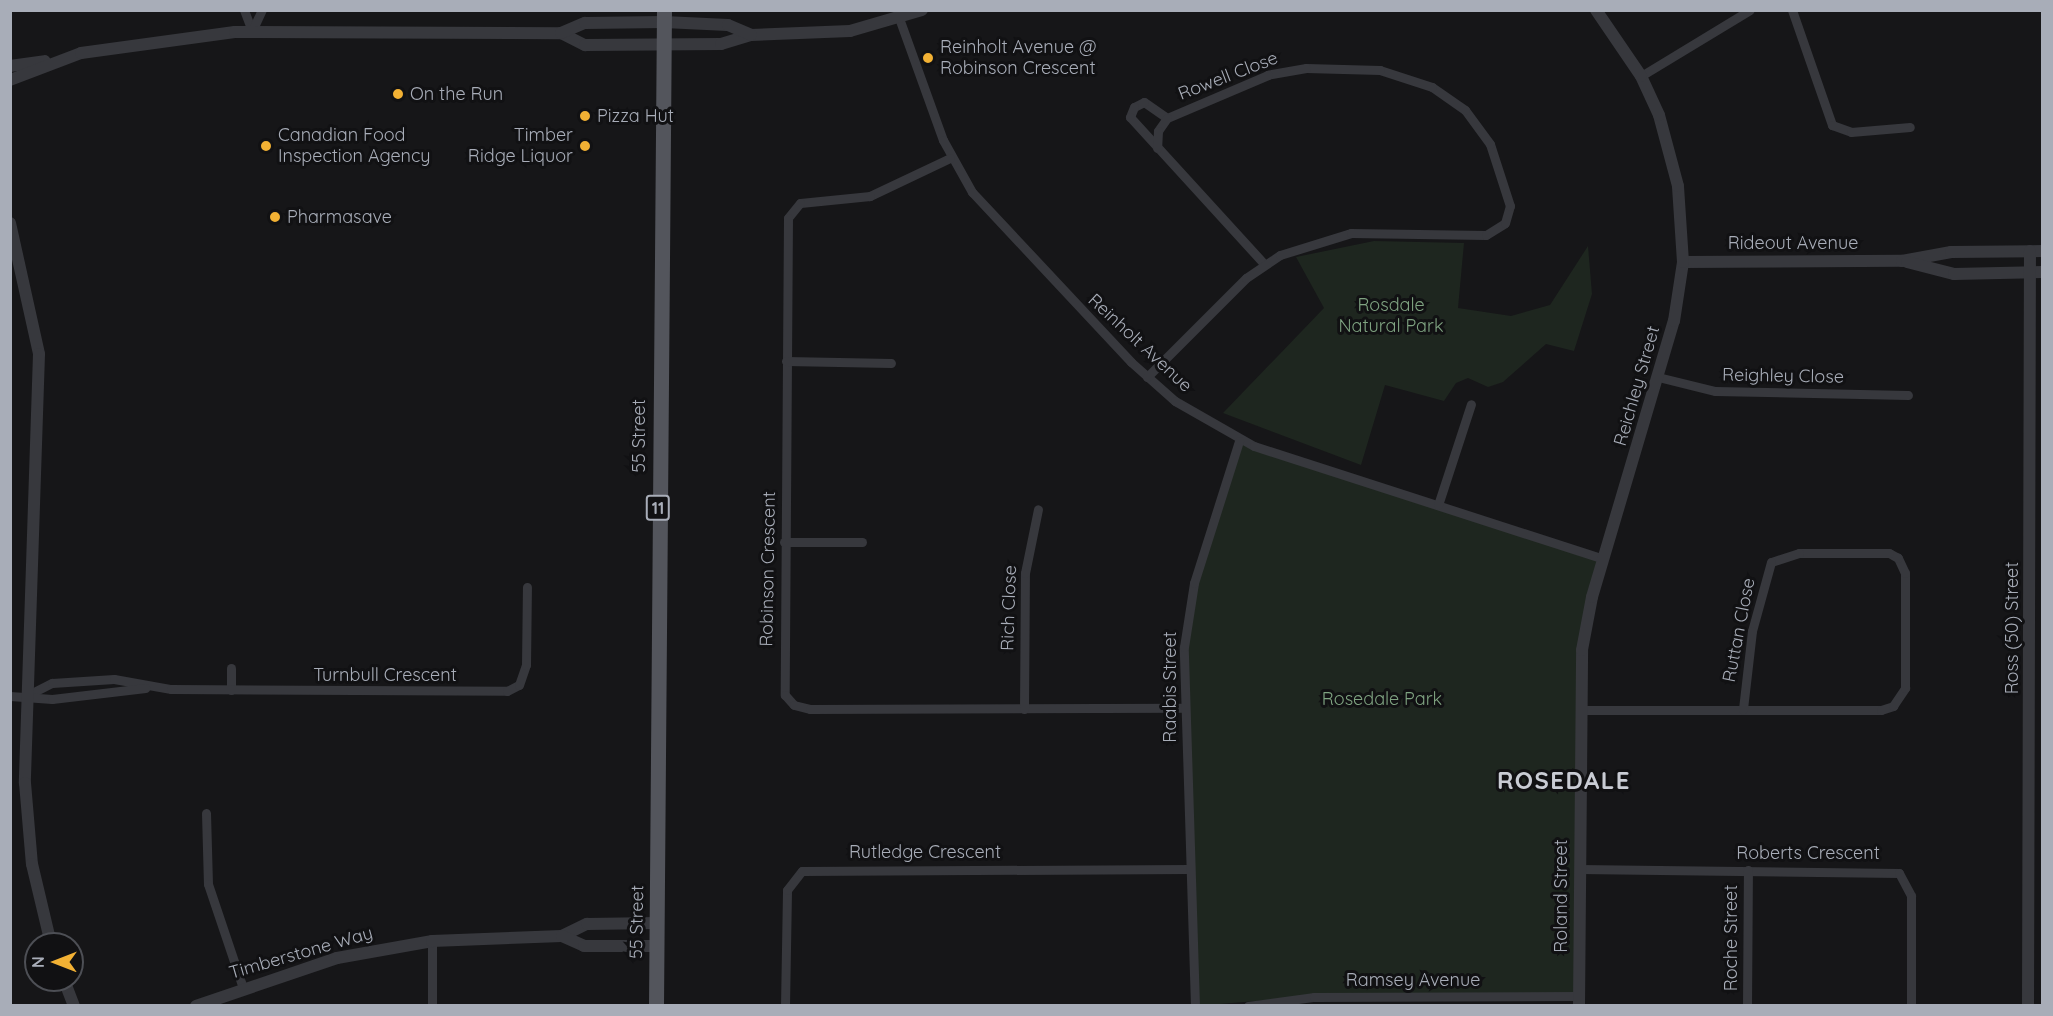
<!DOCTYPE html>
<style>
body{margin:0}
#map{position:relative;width:2053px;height:1016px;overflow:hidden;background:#161618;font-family:Quicksand,sans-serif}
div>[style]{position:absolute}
.green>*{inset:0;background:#1e261f}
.minor>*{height:9px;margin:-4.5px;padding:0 4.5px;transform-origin:4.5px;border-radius:4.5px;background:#37383d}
.tertiary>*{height:12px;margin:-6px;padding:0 6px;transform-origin:6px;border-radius:6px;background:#37383d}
.primary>*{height:15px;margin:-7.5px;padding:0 7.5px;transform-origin:7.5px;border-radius:7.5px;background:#53555c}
.dots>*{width:16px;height:16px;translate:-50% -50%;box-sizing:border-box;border:3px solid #111113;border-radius:50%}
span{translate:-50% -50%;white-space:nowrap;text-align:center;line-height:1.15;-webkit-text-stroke:6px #111113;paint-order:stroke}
.shield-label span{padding:2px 4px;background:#111113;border:2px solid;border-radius:4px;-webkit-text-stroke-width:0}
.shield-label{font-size:16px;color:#a8adb8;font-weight:700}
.poi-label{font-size:18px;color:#a8adb8}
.left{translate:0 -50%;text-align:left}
.right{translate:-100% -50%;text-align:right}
.street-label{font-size:18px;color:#a8adb8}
.park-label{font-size:18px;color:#7fa381}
.district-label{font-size:24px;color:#c9ccd4;font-weight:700;letter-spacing:1.5px}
.frame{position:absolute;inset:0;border:12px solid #a8adb8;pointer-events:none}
.north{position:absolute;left:24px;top:932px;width:60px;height:60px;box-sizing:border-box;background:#111113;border:2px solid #4d4f55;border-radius:50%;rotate:270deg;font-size:16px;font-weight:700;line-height:24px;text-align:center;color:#a8adb8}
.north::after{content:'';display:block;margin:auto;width:21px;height:27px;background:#f2b134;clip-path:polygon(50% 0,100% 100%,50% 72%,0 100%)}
</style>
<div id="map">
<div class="green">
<div style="clip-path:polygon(1374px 241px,1464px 243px,1458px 308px,1511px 316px,1550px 305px,1588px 246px,1592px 294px,1574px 351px,1546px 344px,1503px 382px,1488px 387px,1468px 378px,1456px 383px,1444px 401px,1385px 385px,1361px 465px,1223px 413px,1324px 308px,1296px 257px)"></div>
<div style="clip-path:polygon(1239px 441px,1603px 559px,1586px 623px,1579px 996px,1292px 998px,1195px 1006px,1186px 624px)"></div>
</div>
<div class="minor">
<div style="left:244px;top:10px;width:22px;rotate:69deg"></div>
<div style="left:252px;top:31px;width:23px;rotate:-65deg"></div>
<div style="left:1792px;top:10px;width:122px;rotate:70.8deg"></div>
<div style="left:1832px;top:125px;width:20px;rotate:20deg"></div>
<div style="left:1851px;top:132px;width:59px;rotate:-4.8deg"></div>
<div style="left:899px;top:18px;width:130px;rotate:70.2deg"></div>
<div style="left:943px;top:140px;width:60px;rotate:60.9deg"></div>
<div style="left:972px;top:192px;width:233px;rotate:46.9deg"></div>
<div style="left:1131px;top:362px;width:59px;rotate:41.6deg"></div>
<div style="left:1175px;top:401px;width:91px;rotate:29.7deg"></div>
<div style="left:1254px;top:446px;width:367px;rotate:17.9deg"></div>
<div style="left:1641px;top:76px;width:127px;rotate:-31.2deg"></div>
<div style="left:1167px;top:118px;width:28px;rotate:-145deg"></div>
<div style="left:1144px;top:102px;width:11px;rotate:153deg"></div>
<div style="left:1134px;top:107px;width:11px;rotate:112deg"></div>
<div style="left:1130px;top:117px;width:199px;rotate:47.6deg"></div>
<div style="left:950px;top:158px;width:89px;rotate:154.6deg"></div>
<div style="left:870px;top:196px;width:70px;rotate:174.3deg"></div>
<div style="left:800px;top:203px;width:19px;rotate:129deg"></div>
<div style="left:788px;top:218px;width:477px;rotate:90.4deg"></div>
<div style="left:785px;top:695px;width:13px;rotate:48deg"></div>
<div style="left:794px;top:705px;width:16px;rotate:14deg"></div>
<div style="left:810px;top:709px;width:375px;rotate:-0.2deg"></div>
<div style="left:786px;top:361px;width:105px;rotate:1.1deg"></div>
<div style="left:1147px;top:377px;width:140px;rotate:-45deg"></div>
<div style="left:1246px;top:278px;width:41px;rotate:-34.1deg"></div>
<div style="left:1280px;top:255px;width:74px;rotate:-17.2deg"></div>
<div style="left:1351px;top:233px;width:135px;rotate:0.8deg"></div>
<div style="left:1486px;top:235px;width:22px;rotate:-32deg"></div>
<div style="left:1505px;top:223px;width:18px;rotate:-74deg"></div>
<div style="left:1510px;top:206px;width:65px;rotate:-107.9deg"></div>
<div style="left:1490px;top:144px;width:42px;rotate:-126.3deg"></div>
<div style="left:1465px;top:110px;width:40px;rotate:-145.1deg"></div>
<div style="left:1432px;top:87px;width:55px;rotate:-161.9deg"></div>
<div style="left:1380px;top:70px;width:74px;rotate:-178.5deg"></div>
<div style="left:1306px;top:68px;width:39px;rotate:170deg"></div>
<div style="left:1268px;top:75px;width:110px;rotate:156.9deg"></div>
<div style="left:1167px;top:118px;width:16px;rotate:125deg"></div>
<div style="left:1158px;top:131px;width:17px;rotate:93deg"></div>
<div style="left:1658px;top:377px;width:59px;rotate:13.8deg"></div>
<div style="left:1715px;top:391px;width:193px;rotate:1.2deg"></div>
<div style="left:1438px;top:505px;width:106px;rotate:-71.9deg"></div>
<div style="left:784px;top:542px;width:78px"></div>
<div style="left:231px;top:668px;width:22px;rotate:90deg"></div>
<div style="left:28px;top:695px;width:27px;rotate:-27deg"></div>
<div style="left:52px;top:683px;width:62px;rotate:-3.7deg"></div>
<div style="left:114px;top:679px;width:58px;rotate:10deg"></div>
<div style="left:171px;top:689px;width:336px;rotate:0.3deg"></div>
<div style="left:507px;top:691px;width:13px;rotate:-27deg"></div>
<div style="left:519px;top:685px;width:21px;rotate:-71deg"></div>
<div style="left:526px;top:665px;width:78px;rotate:-89.3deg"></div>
<div style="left:10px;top:696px;width:42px;rotate:4.1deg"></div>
<div style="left:52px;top:699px;width:94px;rotate:-6.7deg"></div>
<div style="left:1024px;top:709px;width:136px;rotate:-89.6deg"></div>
<div style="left:1025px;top:573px;width:65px;rotate:-78.5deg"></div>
<div style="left:1580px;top:710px;width:301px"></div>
<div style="left:1881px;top:710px;width:13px;rotate:-18deg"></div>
<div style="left:1893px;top:706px;width:22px;rotate:-56deg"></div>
<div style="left:1905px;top:688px;width:115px;rotate:-90deg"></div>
<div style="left:1905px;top:573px;width:17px;rotate:-115deg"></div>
<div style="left:1898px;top:558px;width:10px;rotate:-151deg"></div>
<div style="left:1889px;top:553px;width:90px;rotate:180deg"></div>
<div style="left:1799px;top:553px;width:29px;rotate:162deg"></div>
<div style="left:1771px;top:562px;width:72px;rotate:105.4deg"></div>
<div style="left:1752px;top:631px;width:79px;rotate:96.6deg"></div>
<div style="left:206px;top:813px;width:71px;rotate:88.4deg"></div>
<div style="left:208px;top:884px;width:110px;rotate:71.4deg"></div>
<div style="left:1579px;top:869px;width:320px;rotate:0.7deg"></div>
<div style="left:1899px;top:873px;width:26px;rotate:62deg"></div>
<div style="left:1911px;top:896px;width:110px;rotate:90deg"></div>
<div style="left:432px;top:1006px;width:65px;rotate:-90deg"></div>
<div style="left:785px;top:1006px;width:116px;rotate:-89deg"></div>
<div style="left:787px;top:890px;width:24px;rotate:-52deg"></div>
<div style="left:802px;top:871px;width:388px;rotate:-0.3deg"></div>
<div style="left:1195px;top:1006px;width:359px;rotate:-91.8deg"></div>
<div style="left:1184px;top:647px;width:65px;rotate:-81.1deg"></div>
<div style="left:1194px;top:583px;width:149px;rotate:-72.4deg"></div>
<div style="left:1248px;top:1006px;width:67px;rotate:-7.8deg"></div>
<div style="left:1314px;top:997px;width:265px;rotate:-0.2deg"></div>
<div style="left:1747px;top:1006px;width:136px;rotate:-89.6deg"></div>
</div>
<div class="tertiary">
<div style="left:561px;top:33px;width:27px;rotate:27deg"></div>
<div style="left:585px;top:45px;width:136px;rotate:-0.4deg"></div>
<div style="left:721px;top:44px;width:31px;rotate:-17deg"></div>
<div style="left:751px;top:35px;width:99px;rotate:-2.3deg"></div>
<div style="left:850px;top:31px;width:75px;rotate:-16.3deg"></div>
<div style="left:10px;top:66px;width:35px;rotate:-8deg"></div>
<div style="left:10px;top:80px;width:76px;rotate:-20.8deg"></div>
<div style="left:81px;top:53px;width:155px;rotate:-7.8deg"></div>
<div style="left:235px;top:32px;width:326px;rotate:0.2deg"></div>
<div style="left:561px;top:33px;width:26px;rotate:-23deg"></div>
<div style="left:585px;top:23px;width:79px;rotate:-0.7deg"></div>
<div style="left:664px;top:22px;width:64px;rotate:2.7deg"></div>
<div style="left:728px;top:25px;width:25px;rotate:23deg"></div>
<div style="left:10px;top:223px;width:134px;rotate:77.5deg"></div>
<div style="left:39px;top:354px;width:429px;rotate:91.9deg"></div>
<div style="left:25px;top:783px;width:81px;rotate:85.1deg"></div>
<div style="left:32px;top:864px;width:82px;rotate:76.6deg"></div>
<div style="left:1683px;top:262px;width:219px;rotate:-0.3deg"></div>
<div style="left:1902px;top:261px;width:50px;rotate:-10.4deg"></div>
<div style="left:1951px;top:252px;width:91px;rotate:-0.6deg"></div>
<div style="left:1907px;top:262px;width:49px;rotate:14.3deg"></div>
<div style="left:1954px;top:274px;width:88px;rotate:-1.3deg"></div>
<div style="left:562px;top:936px;width:28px;rotate:-26deg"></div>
<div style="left:587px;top:924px;width:70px;rotate:-0.8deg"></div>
<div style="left:64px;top:980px;width:28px;rotate:69deg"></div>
<div style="left:196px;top:1006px;width:149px;rotate:-18.8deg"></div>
<div style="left:337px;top:958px;width:97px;rotate:-10.1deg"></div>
<div style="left:432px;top:941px;width:130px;rotate:-2.2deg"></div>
<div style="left:562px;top:936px;width:24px;rotate:24deg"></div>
<div style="left:584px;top:946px;width:72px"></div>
<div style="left:1579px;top:1006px;width:356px;rotate:-89.5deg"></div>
<div style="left:1582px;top:650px;width:54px;rotate:-79.3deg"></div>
<div style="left:1592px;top:597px;width:288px;rotate:-73.5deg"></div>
<div style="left:1674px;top:321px;width:60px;rotate:-81.3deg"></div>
<div style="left:1683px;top:262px;width:76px;rotate:-93.8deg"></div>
<div style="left:1678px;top:186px;width:73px;rotate:-105deg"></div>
<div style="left:1659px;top:115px;width:43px;rotate:-114.8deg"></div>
<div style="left:1641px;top:76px;width:80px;rotate:-124.3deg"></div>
<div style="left:2028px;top:1006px;width:755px;rotate:-89.85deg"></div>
</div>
<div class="primary">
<div style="left:656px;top:1006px;width:996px;rotate:-89.54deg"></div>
</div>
<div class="dots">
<div style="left:928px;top:58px;background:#f2b134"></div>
<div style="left:398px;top:94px;background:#f2b134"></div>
<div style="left:585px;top:116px;background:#f2b134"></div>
<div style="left:266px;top:146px;background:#f2b134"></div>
<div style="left:585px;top:146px;background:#f2b134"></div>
<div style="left:275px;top:217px;background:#f2b134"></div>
</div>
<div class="shield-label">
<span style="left:658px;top:508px">11</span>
</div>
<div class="poi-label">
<span class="left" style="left:940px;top:58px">Reinholt Avenue @<br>Robinson Crescent</span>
<span class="left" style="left:410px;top:94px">On the Run</span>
<span class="left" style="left:597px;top:116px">Pizza Hut</span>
<span class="left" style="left:278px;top:146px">Canadian Food<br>Inspection Agency</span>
<span class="right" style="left:573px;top:146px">Timber<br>Ridge Liquor</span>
<span class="left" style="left:287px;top:217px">Pharmasave</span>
</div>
<div class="street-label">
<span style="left:1228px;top:76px;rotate:-21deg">Rowell Close</span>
<span style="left:1793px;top:243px">Rideout Avenue</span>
<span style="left:1140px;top:343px;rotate:43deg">Reinholt Avenue</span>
<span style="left:1783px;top:376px;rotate:1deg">Reighley Close</span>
<span style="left:1637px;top:386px;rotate:-74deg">Reichley Street</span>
<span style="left:639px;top:436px;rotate:-90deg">55 Street</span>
<span style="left:768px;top:569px;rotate:-89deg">Robinson Crescent</span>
<span style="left:1009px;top:608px;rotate:-88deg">Rich Close</span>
<span style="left:2012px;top:628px;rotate:-90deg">Ross (50) Street</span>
<span style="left:1739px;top:630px;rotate:-79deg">Ruttan Close</span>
<span style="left:385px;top:675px">Turnbull Crescent</span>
<span style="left:1170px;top:687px;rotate:-90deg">Raabis Street</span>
<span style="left:925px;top:852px">Rutledge Crescent</span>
<span style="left:1808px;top:853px">Roberts Crescent</span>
<span style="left:1561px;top:896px;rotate:-90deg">Roland Street</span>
<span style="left:637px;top:922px;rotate:-89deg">55 Street</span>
<span style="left:1731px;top:938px;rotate:-90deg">Roche Street</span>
<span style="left:301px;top:953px;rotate:-16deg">Timberstone Way</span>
<span style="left:1413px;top:980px">Ramsey Avenue</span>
</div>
<div class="park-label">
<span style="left:1391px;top:316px">Rosdale<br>Natural Park</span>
<span style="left:1382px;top:699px">Rosedale Park</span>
</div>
<div class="district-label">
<span style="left:1564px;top:781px">ROSEDALE</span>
</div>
<div class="frame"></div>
<div class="north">N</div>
</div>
